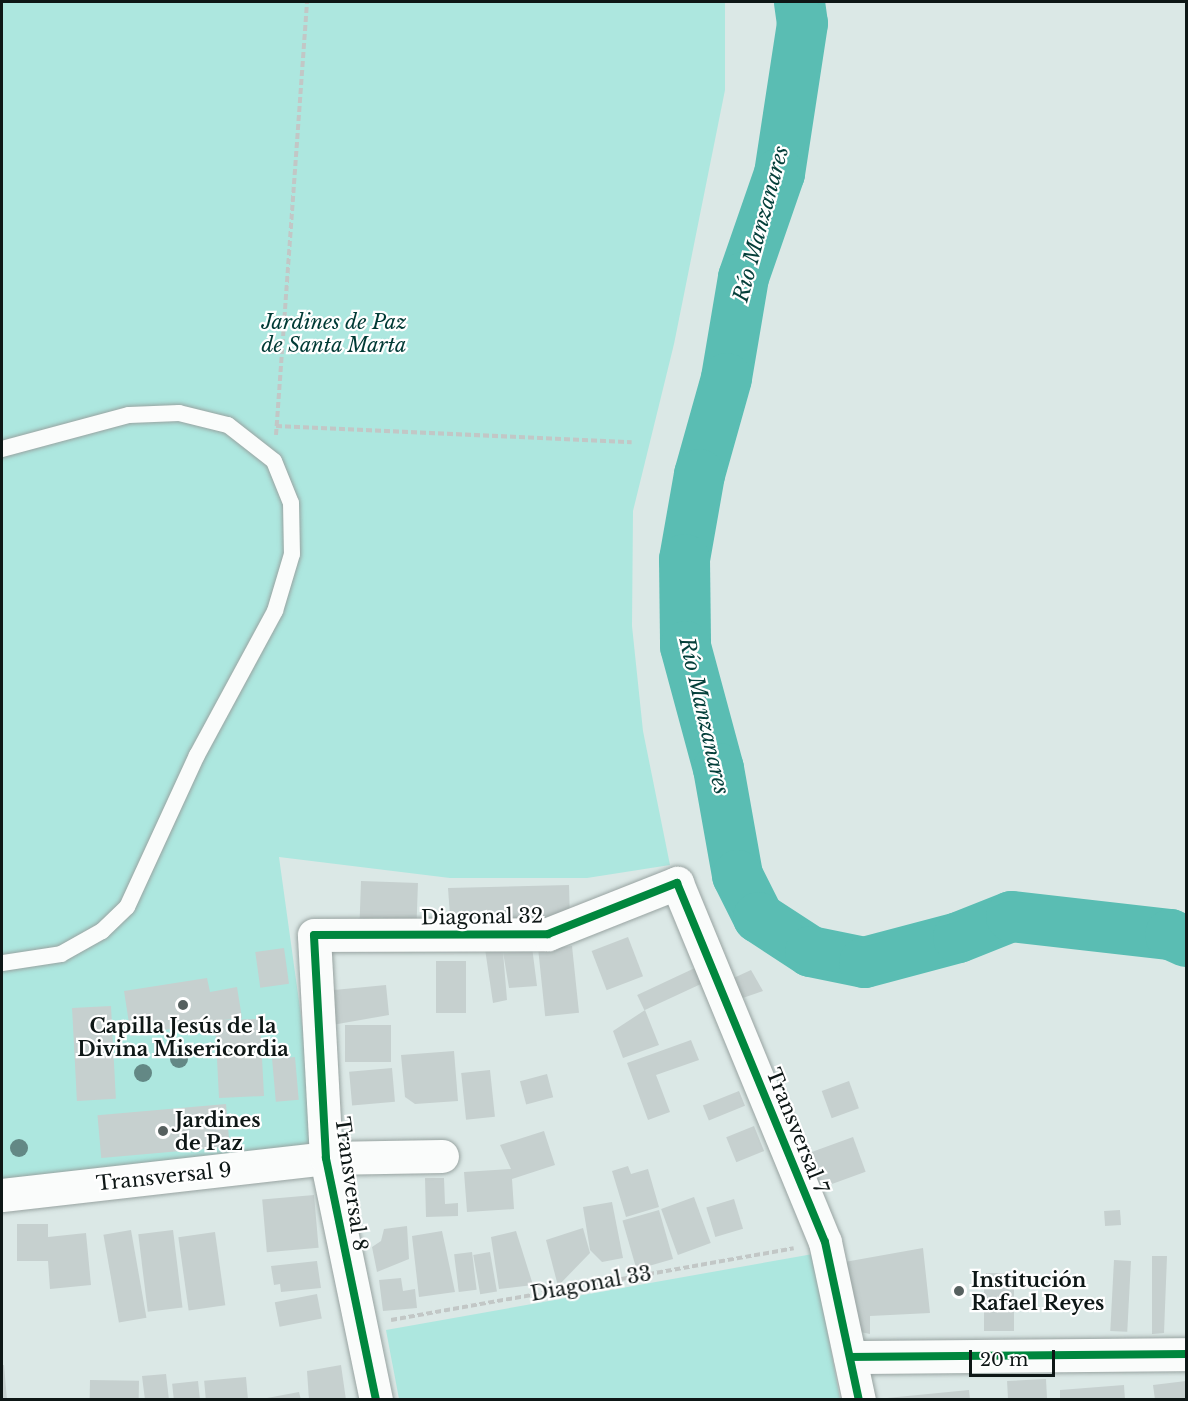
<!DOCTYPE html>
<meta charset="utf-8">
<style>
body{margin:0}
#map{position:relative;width:1188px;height:1401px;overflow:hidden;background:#dbe8e6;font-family:"Libre Baskerville",serif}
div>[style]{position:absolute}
.green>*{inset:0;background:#ade7df}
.river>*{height:51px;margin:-25.5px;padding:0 25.5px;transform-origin:25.5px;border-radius:25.5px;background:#5abdb3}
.building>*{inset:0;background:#c6d0cf;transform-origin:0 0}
.path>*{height:4px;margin-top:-2px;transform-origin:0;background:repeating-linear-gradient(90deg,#c2c7c6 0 6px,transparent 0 9px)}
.roads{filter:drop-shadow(0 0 2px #98a3a1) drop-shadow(0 0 2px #98a3a1)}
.lane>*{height:16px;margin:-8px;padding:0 8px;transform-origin:8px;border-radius:8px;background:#fafcfb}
.street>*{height:33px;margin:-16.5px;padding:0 16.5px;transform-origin:16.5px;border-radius:16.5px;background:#fafcfb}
.cycleway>*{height:8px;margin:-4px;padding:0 4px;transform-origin:4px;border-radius:4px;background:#00873e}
.trees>*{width:18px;height:18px;margin:-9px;border-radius:50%;background:#638885}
.dots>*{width:16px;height:16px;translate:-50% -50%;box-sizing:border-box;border:3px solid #fff;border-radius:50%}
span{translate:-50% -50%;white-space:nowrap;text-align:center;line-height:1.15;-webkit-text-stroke:4.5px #fff;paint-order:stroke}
.park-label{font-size:20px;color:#003a35;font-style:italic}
.street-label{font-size:20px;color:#0e1716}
.poi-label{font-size:20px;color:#0e1716;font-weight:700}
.left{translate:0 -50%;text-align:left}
.water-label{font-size:21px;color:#043f3a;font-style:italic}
.frame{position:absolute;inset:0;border:3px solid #0e1716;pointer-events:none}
.scale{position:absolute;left:969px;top:1350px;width:86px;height:27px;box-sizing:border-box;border:3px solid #0e1716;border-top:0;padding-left:8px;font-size:18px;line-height:21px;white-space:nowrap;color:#0e1716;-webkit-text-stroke:4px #fff;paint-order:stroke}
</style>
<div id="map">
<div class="green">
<div style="clip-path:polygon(2px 2px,725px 2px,725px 90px,674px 344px,633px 511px,632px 626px,643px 731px,670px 865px,587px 878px,450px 878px,279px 857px,319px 1146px,2px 1184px)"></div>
<div style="clip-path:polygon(813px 1254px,840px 1399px,399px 1399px,386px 1330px)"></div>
</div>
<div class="river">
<div style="left:799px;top:2px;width:21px;rotate:82deg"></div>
<div style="left:802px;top:23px;width:152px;rotate:98.7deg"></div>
<div style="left:779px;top:173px;width:110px;rotate:109.1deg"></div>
<div style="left:743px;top:277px;width:102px;rotate:99.6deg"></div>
<div style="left:726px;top:378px;width:100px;rotate:105.7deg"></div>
<div style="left:699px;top:474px;width:86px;rotate:100deg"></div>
<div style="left:684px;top:559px;width:87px;rotate:89.3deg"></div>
<div style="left:685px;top:646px;width:126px;rotate:74.9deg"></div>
<div style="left:718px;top:768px;width:109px;rotate:79.9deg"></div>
<div style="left:737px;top:875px;width:47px;rotate:63.4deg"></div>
<div style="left:758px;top:917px;width:62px;rotate:33.2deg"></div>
<div style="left:810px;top:951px;width:55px;rotate:11.5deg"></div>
<div style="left:864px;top:962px;width:97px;rotate:-14.9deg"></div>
<div style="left:958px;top:937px;width:57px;rotate:-21.6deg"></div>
<div style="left:1011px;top:916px;width:160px;rotate:6.5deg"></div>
<div style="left:1170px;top:934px;width:17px;rotate:24deg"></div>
</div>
<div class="building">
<div style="left:361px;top:881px;width:57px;height:45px;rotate:2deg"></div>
<div style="clip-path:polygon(569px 885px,570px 921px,451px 930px,448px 888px)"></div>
<div style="left:628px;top:937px;width:42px;height:39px;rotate:69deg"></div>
<div style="left:572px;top:946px;width:67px;height:34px;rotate:84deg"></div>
<div style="clip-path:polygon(532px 947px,537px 986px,509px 988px,503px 952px,507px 1000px,493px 1003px,485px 949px)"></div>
<div style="left:284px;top:948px;width:36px;height:29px;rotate:82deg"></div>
<div style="left:436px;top:961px;width:30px;height:52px"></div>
<div style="left:697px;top:967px;width:17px;height:66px;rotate:65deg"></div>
<div style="clip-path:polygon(751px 970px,763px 991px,734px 1001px,725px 982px)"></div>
<div style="clip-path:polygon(207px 978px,210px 992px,237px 987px,242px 1018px,223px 1020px,260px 1019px,264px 1096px,219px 1098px,215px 1021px,131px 1036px,124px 991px)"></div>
<div style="clip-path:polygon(386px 985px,389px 1015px,332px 1025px,334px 990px)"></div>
<div style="left:111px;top:1006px;width:93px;height:39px;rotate:87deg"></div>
<div style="clip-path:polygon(645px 1010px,659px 1045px,623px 1058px,613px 1031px)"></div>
<div style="left:345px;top:1025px;width:46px;height:37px"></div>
<div style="clip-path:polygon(691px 1040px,699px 1060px,656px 1075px,670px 1112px,648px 1120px,627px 1063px)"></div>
<div style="clip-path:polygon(454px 1051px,458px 1101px,415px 1104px,405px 1097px,401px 1055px)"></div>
<div style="left:295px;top:1057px;width:43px;height:23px;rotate:85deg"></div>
<div style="left:392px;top:1068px;width:34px;height:43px;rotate:85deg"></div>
<div style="left:490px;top:1070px;width:47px;height:29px;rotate:84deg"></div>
<div style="left:547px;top:1074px;width:24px;height:28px;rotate:75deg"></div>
<div style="left:849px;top:1081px;width:29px;height:29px;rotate:70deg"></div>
<div style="left:739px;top:1091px;width:16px;height:39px;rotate:68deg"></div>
<div style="left:226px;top:1104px;width:43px;height:129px;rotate:85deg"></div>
<div style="left:754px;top:1126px;width:27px;height:30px;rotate:68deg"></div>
<div style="clip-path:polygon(544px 1131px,555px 1165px,512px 1179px,514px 1209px,467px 1212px,464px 1172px,511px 1169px,500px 1145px)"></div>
<div style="left:853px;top:1137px;width:37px;height:60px;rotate:70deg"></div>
<div style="clip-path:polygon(628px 1166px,631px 1174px,648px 1169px,659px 1207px,626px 1217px,612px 1171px)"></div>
<div style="clip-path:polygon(425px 1178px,444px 1178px,445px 1204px,458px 1203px,458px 1216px,426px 1217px)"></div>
<div style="left:314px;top:1195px;width:53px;height:52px;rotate:85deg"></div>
<div style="left:694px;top:1197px;width:49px;height:35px;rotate:70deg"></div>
<div style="left:734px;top:1199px;width:31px;height:29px;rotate:73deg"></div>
<div style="clip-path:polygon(612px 1202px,623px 1258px,602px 1262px,590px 1250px,583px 1207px)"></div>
<div style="left:659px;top:1210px;width:51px;height:38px;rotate:74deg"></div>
<div style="left:1120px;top:1210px;width:15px;height:16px;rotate:86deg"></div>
<div style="clip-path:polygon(17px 1224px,48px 1224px,48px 1237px,86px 1233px,91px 1285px,50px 1289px,48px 1261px,17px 1261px)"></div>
<div style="clip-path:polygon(407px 1226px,409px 1259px,377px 1272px,372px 1247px,381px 1241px,384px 1229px)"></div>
<div style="clip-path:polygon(583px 1228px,590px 1253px,558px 1286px,546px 1240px)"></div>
<div style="left:131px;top:1230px;width:89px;height:28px;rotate:80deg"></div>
<div style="left:173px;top:1230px;width:78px;height:35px;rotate:83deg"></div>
<div style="clip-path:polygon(442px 1231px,455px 1292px,419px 1297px,412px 1236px)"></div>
<div style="clip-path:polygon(516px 1231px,533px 1285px,499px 1289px,491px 1237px)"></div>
<div style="left:215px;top:1232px;width:74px;height:37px;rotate:82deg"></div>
<div style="clip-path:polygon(923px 1248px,930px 1313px,870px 1316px,870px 1334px,851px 1330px,839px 1263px)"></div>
<div style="left:472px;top:1252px;width:38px;height:18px;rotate:83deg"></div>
<div style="left:490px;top:1252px;width:40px;height:17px;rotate:80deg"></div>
<div style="clip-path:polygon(1152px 1256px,1167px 1256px,1164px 1333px,1152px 1334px)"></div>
<div style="left:1114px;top:1260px;width:17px;height:71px;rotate:3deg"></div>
<div style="clip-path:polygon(317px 1261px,321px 1288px,281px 1292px,280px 1284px,274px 1285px,271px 1266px)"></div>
<div style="left:984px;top:1273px;width:30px;height:58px"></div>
<div style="clip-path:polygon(401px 1278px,403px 1291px,415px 1289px,417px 1308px,383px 1311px,379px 1280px)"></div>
<div style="left:317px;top:1294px;width:25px;height:43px;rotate:79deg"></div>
<div style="clip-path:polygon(2px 1365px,4px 1365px,7px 1400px,2px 1400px)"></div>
<div style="clip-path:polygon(341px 1365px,346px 1400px,309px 1400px,307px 1371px)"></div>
<div style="clip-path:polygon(166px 1374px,169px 1400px,145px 1400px,142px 1376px)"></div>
<div style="left:246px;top:1377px;width:21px;height:42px;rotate:85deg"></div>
<div style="left:1046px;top:1379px;width:21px;height:39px;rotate:87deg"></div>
<div style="left:90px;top:1380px;width:49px;height:20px;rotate:1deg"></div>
<div style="left:198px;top:1381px;width:19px;height:26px;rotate:84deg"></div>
<div style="clip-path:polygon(1186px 1381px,1186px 1400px,1155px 1400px,1153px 1385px)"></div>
<div style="clip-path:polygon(1124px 1385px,1125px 1400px,1060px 1400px,1060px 1390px)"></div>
<div style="clip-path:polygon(969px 1390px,970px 1400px,887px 1400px,887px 1398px)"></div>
<div style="clip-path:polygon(299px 1392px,301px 1400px,267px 1400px,267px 1398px)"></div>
</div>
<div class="path">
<div style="left:276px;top:426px;width:356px;rotate:2.6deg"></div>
<div style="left:276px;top:435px;width:434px;rotate:-85.9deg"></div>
<div style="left:391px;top:1320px;width:409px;rotate:-10.1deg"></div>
</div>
<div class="roads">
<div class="lane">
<div style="left:2px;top:449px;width:131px;rotate:-15deg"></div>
<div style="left:129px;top:415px;width:50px;rotate:-2.3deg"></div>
<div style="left:179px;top:413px;width:50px;rotate:13.8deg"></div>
<div style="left:228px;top:425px;width:58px;rotate:38deg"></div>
<div style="left:274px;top:461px;width:45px;rotate:68deg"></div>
<div style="left:291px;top:503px;width:51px;rotate:88.9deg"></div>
<div style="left:292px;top:554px;width:59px;rotate:106.6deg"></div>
<div style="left:275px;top:611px;width:164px;rotate:118.4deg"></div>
<div style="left:197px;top:755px;width:167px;rotate:114.7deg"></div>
<div style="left:127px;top:907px;width:35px;rotate:136deg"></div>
<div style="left:102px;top:931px;width:47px;rotate:150.7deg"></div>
<div style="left:61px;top:954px;width:60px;rotate:171.3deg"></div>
</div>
<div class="street">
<div style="left:2px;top:1195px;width:326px;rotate:-6.5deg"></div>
<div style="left:326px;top:1158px;width:116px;rotate:-1deg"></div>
<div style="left:850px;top:1357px;width:336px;rotate:-0.5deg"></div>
<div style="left:376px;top:1400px;width:247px;rotate:-101.7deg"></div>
<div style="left:326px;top:1158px;width:223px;rotate:-93.1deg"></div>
<div style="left:314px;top:935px;width:234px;rotate:-0.2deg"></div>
<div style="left:548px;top:934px;width:139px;rotate:-21.6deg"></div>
<div style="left:677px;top:883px;width:388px;rotate:67.6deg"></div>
<div style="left:825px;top:1242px;width:162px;rotate:77.9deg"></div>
</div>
</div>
<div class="cycleway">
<div style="left:850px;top:1357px;width:336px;rotate:-0.5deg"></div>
<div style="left:376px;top:1400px;width:247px;rotate:-101.7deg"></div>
<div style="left:326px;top:1158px;width:223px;rotate:-93.1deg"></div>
<div style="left:314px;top:935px;width:234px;rotate:-0.2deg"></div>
<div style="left:548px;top:934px;width:139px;rotate:-21.6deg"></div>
<div style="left:677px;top:883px;width:388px;rotate:67.6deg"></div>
<div style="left:825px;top:1242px;width:162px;rotate:77.9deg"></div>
</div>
<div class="trees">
<div style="left:179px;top:1059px"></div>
<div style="left:143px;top:1073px"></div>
<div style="left:19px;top:1148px"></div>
</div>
<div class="dots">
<div style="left:183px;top:1005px;background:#56605f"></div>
<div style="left:163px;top:1131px;background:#56605f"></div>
<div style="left:959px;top:1291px;background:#56605f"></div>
</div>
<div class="park-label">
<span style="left:334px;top:334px">Jardines de Paz<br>de Santa Marta</span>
</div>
<div class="street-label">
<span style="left:482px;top:917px;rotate:-1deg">Diagonal 32</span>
<span style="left:797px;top:1131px;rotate:68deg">Transversal 7</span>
<span style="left:164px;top:1177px;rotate:-6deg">Transversal 9</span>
<span style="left:351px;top:1184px;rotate:82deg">Transversal 8</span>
<span style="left:591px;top:1284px;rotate:-10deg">Diagonal 33</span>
</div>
<div class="poi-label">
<span style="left:183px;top:1038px">Capilla Jesús de la<br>Divina Misericordia</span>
<span class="left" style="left:175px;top:1132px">Jardines<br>de Paz</span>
<span class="left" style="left:971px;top:1292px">Institución<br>Rafael Reyes</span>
</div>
<div class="water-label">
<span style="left:761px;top:224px;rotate:-75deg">Río Manzanares</span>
<span style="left:704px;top:716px;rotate:77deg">Río Manzanares</span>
</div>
<div class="frame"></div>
<div class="scale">20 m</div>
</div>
